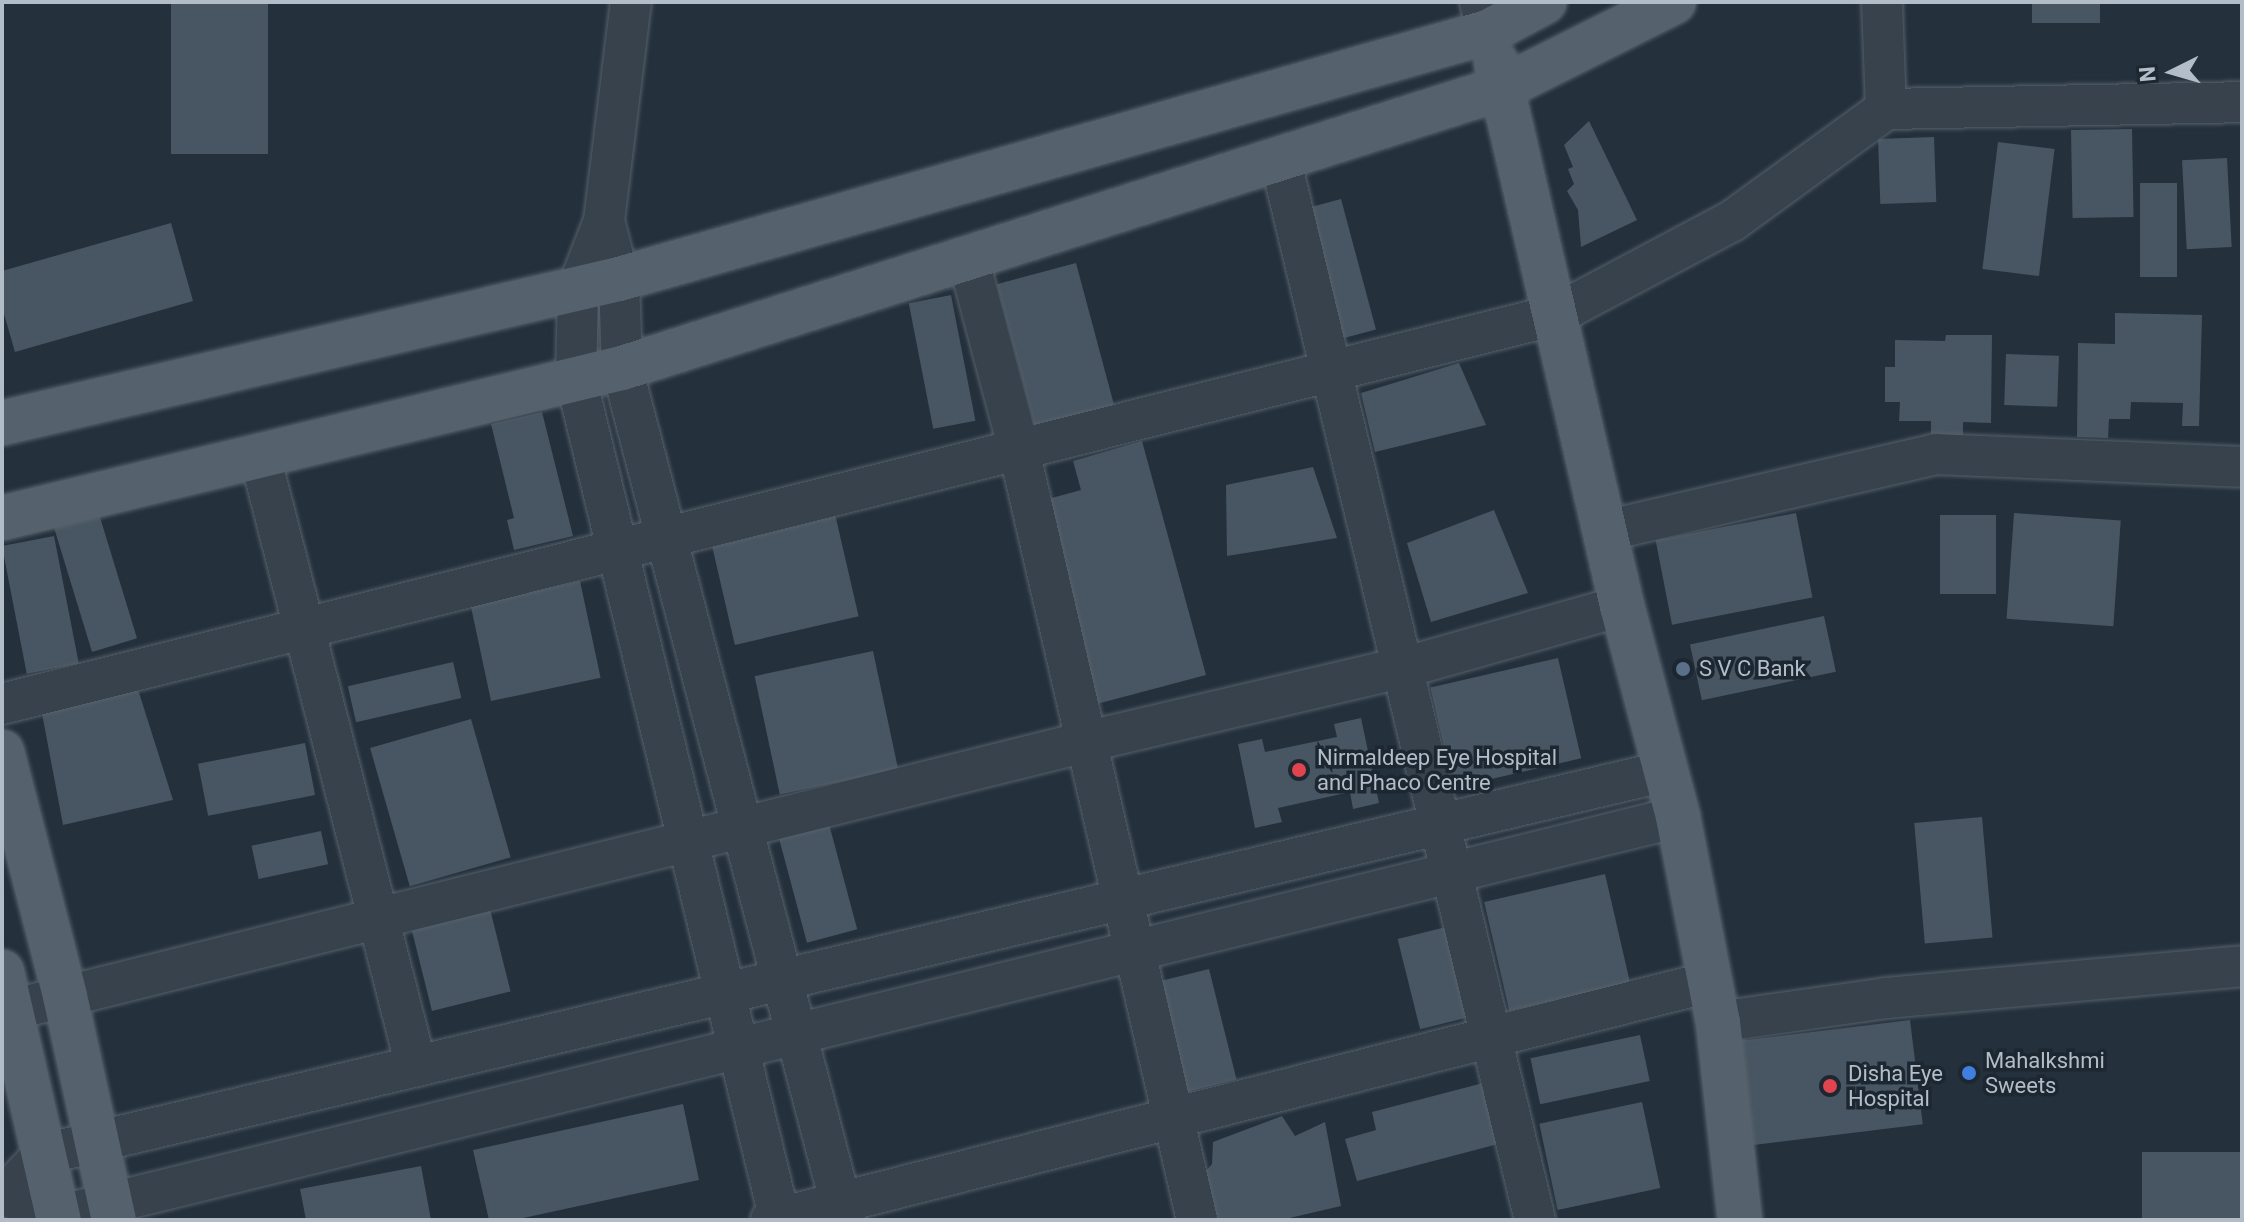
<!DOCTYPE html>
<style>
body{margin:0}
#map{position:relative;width:2244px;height:1222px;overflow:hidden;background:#24303c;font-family:Roboto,sans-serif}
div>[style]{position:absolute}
.building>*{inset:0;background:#485663;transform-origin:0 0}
.roads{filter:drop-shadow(0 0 2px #55606a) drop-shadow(0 0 2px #55606a)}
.minor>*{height:40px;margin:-20px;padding:0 20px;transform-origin:20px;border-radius:20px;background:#37424c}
.major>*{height:44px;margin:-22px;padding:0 22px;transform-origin:22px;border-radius:22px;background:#55616c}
.dots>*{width:22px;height:22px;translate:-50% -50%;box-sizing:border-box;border:4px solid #1c2731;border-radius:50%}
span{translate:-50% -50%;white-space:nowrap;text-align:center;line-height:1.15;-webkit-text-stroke:7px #1c2731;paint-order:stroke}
.poi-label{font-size:22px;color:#b3bdc8}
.left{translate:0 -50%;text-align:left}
.frame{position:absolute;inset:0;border:4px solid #b3bdc8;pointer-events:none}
.north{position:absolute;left:2132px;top:32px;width:80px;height:80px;-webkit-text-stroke:6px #1c2731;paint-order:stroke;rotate:265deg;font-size:22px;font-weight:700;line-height:32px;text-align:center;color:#b3bdc8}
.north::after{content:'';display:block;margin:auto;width:28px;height:36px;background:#b3bdc8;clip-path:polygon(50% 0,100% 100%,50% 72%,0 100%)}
</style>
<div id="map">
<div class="building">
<div style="left:171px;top:2px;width:97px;height:152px"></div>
<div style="left:2032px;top:2px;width:68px;height:21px"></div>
<div style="clip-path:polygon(1589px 121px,1637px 220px,1581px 247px,1578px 210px,1567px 191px,1574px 184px,1568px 169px,1573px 167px,1564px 145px)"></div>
<div style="left:2132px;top:129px;width:88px;height:61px;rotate:89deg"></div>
<div style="left:1934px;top:137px;width:65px;height:56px;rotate:88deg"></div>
<div style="left:1998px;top:142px;width:57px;height:128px;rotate:7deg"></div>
<div style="left:2227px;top:158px;width:89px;height:45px;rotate:87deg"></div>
<div style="left:2140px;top:183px;width:37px;height:94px"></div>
<div style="left:1341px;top:199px;width:135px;height:34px;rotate:75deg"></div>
<div style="clip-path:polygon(171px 223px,193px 301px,15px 352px,2px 307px,2px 271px)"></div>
<div style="left:1076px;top:263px;width:154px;height:82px;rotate:75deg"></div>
<div style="left:951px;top:295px;width:128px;height:43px;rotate:79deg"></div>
<div style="clip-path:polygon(2115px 313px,2202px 315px,2199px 426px,2182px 426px,2183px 403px,2131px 402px,2130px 419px,2109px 419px,2108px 438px,2077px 437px,2078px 343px,2115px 344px)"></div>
<div style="clip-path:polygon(1946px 335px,1992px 335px,1991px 423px,1963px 422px,1963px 438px,1931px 438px,1931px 421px,1899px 421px,1900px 402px,1885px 402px,1885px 367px,1895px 367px,1895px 340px,1945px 341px)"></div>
<div style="left:2006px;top:354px;width:53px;height:51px;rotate:2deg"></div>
<div style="clip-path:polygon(1459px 363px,1486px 425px,1375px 452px,1361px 393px)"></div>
<div style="clip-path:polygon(542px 412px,573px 536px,514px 550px,507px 520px,514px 518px,491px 424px)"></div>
<div style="clip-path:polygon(1142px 441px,1206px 675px,1093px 705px,1037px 502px,1081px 490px,1073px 461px)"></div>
<div style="clip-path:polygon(1313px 467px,1337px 538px,1227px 556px,1226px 485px)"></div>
<div style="clip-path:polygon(1494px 510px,1528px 593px,1431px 622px,1407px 543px)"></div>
<div style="left:1796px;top:513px;width:86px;height:143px;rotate:79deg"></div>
<div style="left:2014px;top:513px;width:107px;height:106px;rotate:4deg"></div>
<div style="left:99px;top:514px;width:130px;height:47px;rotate:73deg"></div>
<div style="left:835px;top:514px;width:105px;height:127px;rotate:77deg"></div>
<div style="left:1940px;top:515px;width:56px;height:79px"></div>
<div style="left:54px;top:536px;width:130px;height:53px;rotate:79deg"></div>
<div style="left:580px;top:581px;width:99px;height:112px;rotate:78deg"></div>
<div style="left:1824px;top:616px;width:57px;height:137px;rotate:78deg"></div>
<div style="left:873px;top:651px;width:121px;height:121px;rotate:78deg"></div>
<div style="left:1558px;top:658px;width:103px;height:131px;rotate:77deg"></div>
<div style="left:453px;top:662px;width:37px;height:108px;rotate:77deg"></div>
<div style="clip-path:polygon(135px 680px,173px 800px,63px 825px,41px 708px)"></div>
<div style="clip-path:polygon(1361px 718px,1379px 803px,1353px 809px,1350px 792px,1278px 808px,1282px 822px,1255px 828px,1238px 744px,1262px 739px,1265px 752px,1337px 737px,1334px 724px)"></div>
<div style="left:471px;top:719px;width:144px;height:105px;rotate:74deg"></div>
<div style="left:305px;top:743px;width:53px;height:109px;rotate:79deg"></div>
<div style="left:1982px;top:817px;width:121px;height:68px;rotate:85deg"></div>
<div style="left:829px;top:824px;width:109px;height:52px;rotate:75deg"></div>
<div style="left:321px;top:831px;width:34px;height:71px;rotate:78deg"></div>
<div style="left:1605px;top:874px;width:112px;height:124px;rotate:77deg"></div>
<div style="left:490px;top:909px;width:85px;height:81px;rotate:76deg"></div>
<div style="left:1450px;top:926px;width:93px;height:54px;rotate:76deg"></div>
<div style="left:1209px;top:969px;width:114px;height:51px;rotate:76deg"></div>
<div style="left:1910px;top:1020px;width:105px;height:181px;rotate:83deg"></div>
<div style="left:1640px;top:1035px;width:47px;height:112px;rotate:78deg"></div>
<div style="clip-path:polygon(1487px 1082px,1502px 1143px,1357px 1181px,1345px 1139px,1376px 1130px,1372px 1112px)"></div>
<div style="left:1642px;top:1102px;width:88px;height:105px;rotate:78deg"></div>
<div style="clip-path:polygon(683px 1104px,699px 1180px,514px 1220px,489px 1220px,473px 1150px)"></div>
<div style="clip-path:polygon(1282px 1116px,1295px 1136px,1325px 1122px,1341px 1206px,1281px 1220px,1216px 1220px,1205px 1172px,1212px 1164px,1213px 1142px)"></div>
<div style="left:2242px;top:1152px;width:68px;height:100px;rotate:90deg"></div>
<div style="clip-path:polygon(421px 1166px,431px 1220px,306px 1220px,300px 1189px)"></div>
</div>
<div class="roads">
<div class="minor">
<div style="left:1480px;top:2px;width:31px;rotate:75deg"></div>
<div style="left:1882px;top:2px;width:107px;rotate:87.9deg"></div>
<div style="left:1280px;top:158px;width:1092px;rotate:76.5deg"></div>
<div style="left:604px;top:221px;width:221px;rotate:-83deg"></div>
<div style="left:968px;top:258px;width:199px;rotate:75.1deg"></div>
<div style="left:1019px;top:450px;width:790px;rotate:76.98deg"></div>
<div style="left:260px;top:456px;width:630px;rotate:75.65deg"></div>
<div style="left:1605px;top:531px;width:340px;rotate:-13.1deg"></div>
<div style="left:1936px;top:454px;width:306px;rotate:2.4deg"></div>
<div style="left:2px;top:704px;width:1601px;rotate:-14.06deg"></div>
<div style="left:1555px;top:315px;width:200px;rotate:-28deg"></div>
<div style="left:1732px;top:221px;width:190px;rotate:-36deg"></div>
<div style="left:1886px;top:109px;width:356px;rotate:-1.1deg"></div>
<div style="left:1666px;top:771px;width:1667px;rotate:166.71deg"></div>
<div style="left:44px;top:1154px;width:57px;rotate:133.6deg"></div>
<div style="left:5px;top:1195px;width:57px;rotate:21.6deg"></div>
<div style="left:58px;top:1216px;width:1668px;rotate:-13.84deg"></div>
<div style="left:11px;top:1010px;width:1107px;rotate:-14.01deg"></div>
<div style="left:1085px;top:742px;width:330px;rotate:-13.2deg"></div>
<div style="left:1406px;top:667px;width:224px;rotate:-15.8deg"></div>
<div style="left:1718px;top:1022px;width:170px;rotate:-8.1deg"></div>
<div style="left:1886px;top:998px;width:357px;rotate:-5.1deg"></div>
<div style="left:771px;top:1220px;width:968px;rotate:-14.24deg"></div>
<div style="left:780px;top:1220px;width:865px;rotate:-103.63deg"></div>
<div style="left:576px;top:379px;width:91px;rotate:-88.7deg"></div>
<div style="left:578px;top:288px;width:72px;rotate:-68.8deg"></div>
<div style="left:604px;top:221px;width:60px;rotate:75.5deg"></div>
<div style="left:619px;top:279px;width:89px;rotate:88.1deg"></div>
<div style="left:622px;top:368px;width:881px;rotate:75.33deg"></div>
</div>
<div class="major">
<div style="left:1496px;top:62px;width:558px;rotate:76.96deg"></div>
<div style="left:1622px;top:606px;width:218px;rotate:75.1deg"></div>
<div style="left:1678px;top:817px;width:209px;rotate:79deg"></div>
<div style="left:1718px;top:1022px;width:199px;rotate:83.7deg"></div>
<div style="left:2px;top:423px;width:634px;rotate:-13.14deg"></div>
<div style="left:619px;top:279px;width:903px;rotate:-15.87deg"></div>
<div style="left:1488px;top:32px;width:64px;rotate:-28.2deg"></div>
<div style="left:2px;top:518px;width:638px;rotate:-13.6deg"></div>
<div style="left:622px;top:368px;width:923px;rotate:-17.65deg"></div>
<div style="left:1502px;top:88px;width:192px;rotate:-26.6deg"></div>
<div style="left:2px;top:752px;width:252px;rotate:75.5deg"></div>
<div style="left:65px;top:996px;width:229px;rotate:77.7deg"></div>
<div style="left:2px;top:972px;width:254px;rotate:77.1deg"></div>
</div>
</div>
<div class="dots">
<div style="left:1683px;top:669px;background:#5c6f8a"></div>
<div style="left:1299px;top:770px;background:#e0444e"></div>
<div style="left:1969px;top:1073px;background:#3f7fe0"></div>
<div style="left:1830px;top:1086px;background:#e0444e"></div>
</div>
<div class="poi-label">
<span class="left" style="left:1699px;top:669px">S V C Bank</span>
<span class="left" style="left:1317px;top:770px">Nirmaldeep Eye Hospital<br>and Phaco Centre</span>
<span class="left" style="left:1985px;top:1073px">Mahalkshmi<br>Sweets</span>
<span class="left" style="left:1848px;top:1086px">Disha Eye<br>Hospital</span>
</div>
<div class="frame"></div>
<div class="north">N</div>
</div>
